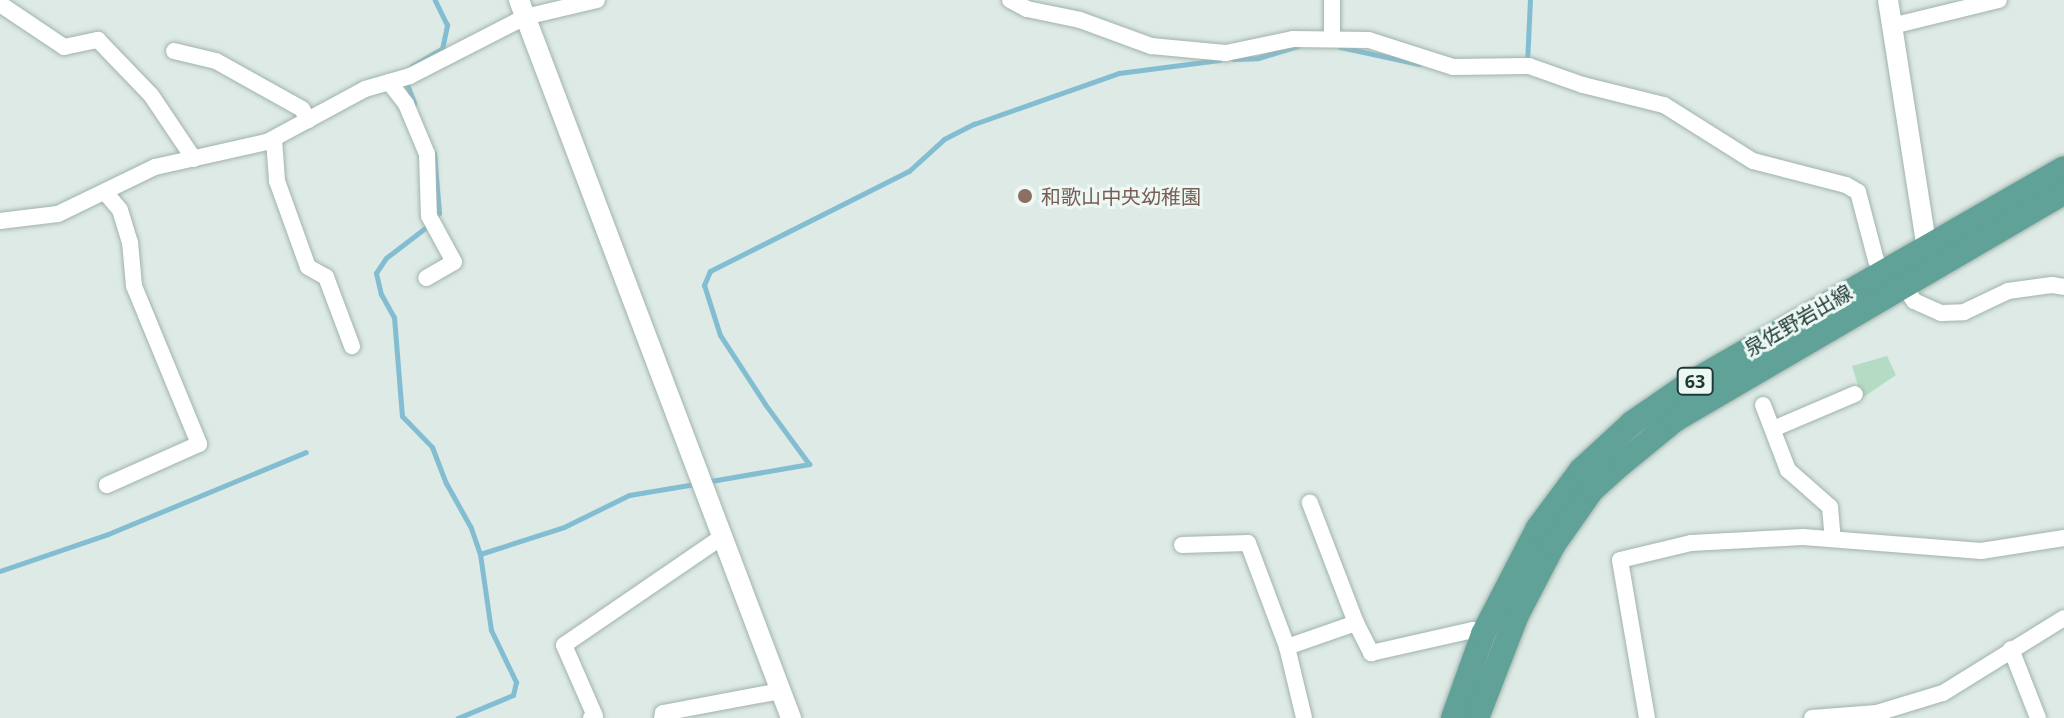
<!DOCTYPE html>
<meta charset="utf-8">
<style>
body{margin:0}
#map{position:relative;width:2064px;height:718px;overflow:hidden;background:#ddeae5;font-family:"Noto Sans","Noto Sans JP",sans-serif}
div>[style]{position:absolute}
.green>*{inset:0;background:#b4dcc4}
.stream>*{height:5px;margin:-2.5px;padding:0 2.5px;transform-origin:2.5px;border-radius:2.5px;background:#82bdd2}
.roads{filter:drop-shadow(0 0 2px #a0b2ad) drop-shadow(0 0 2px #a0b2ad)}
.minor>*{height:16px;margin:-8px;padding:0 8px;transform-origin:8px;border-radius:8px;background:#fff}
.tertiary>*{height:20px;margin:-10px;padding:0 10px;transform-origin:10px;border-radius:10px;background:#fff}
.primary>*{height:24px;margin:-12px;padding:0 12px;transform-origin:12px;border-radius:12px;background:#60a198}
.dots>*{width:22px;height:22px;translate:-50% -50%;box-sizing:border-box;border:4px solid #edf7f3;border-radius:50%}
span{translate:-50% -50%;white-space:nowrap;text-align:center;line-height:1.15;-webkit-text-stroke:6px #edf7f3;paint-order:stroke}
.shield-label span{padding:2px 6px;background:#edf7f3;border:2px solid;border-radius:6px;-webkit-text-stroke-width:0}
.shield-label{font-size:18px;color:#1e3a35;font-weight:700}
.education-label{font-size:20px;color:#785e54}
.left{translate:0 -50%;text-align:left}
.street-label{font-size:20px;color:#1e3a35}
</style>
<div id="map">
<div class="green">
<div style="clip-path:polygon(1887px 356px,1896px 375px,1862px 398px,1852px 366px)"></div>
</div>
<div class="stream">
<div style="left:1340px;top:47px;width:81px;rotate:12.1deg"></div>
<div style="left:1233px;top:59px;width:25px;rotate:-2deg"></div>
<div style="left:1258px;top:58px;width:42px;rotate:-16.7deg"></div>
<div style="left:1527px;top:63px;width:63px;rotate:-87.3deg"></div>
<div style="left:412px;top:66px;width:34px;rotate:-30deg"></div>
<div style="left:442px;top:49px;width:25px;rotate:-78deg"></div>
<div style="left:447px;top:25px;width:28px;rotate:-116deg"></div>
<div style="left:405px;top:79px;width:26px;rotate:69deg"></div>
<div style="left:434px;top:153px;width:60px;rotate:85.2deg"></div>
<div style="left:439px;top:213px;width:6px;rotate:135deg"></div>
<div style="left:429px;top:225px;width:54px;rotate:142.5deg"></div>
<div style="left:386px;top:258px;width:18px;rotate:124deg"></div>
<div style="left:376px;top:273px;width:22px;rotate:77deg"></div>
<div style="left:381px;top:294px;width:26px;rotate:61deg"></div>
<div style="left:394px;top:317px;width:99px;rotate:85.4deg"></div>
<div style="left:402px;top:416px;width:43px;rotate:45.9deg"></div>
<div style="left:432px;top:447px;width:39px;rotate:69deg"></div>
<div style="left:446px;top:483px;width:51px;rotate:60.9deg"></div>
<div style="left:471px;top:528px;width:28px;rotate:71deg"></div>
<div style="left:480px;top:554px;width:77px;rotate:81.8deg"></div>
<div style="left:491px;top:630px;width:58px;rotate:64.3deg"></div>
<div style="left:516px;top:682px;width:13px;rotate:103deg"></div>
<div style="left:513px;top:695px;width:60px;rotate:157.3deg"></div>
<div style="left:705px;top:482px;width:106px;rotate:-9.8deg"></div>
<div style="left:809px;top:464px;width:74px;rotate:-126.3deg"></div>
<div style="left:765px;top:404px;width:82px;rotate:-123.1deg"></div>
<div style="left:720px;top:335px;width:52px;rotate:-107.7deg"></div>
<div style="left:704px;top:285px;width:15px;rotate:-67deg"></div>
<div style="left:710px;top:271px;width:223px;rotate:-26.7deg"></div>
<div style="left:909px;top:171px;width:47px;rotate:-42.4deg"></div>
<div style="left:944px;top:139px;width:34px;rotate:-27deg"></div>
<div style="left:974px;top:124px;width:154px;rotate:-19.4deg"></div>
<div style="left:1119px;top:73px;width:101px;rotate:-7.4deg"></div>
<div style="left:480px;top:554px;width:88px;rotate:-17.8deg"></div>
<div style="left:564px;top:527px;width:72px;rotate:-26.2deg"></div>
<div style="left:629px;top:495px;width:67px;rotate:-9.5deg"></div>
<div style="left:0;top:571px;width:114px;rotate:-18.9deg"></div>
<div style="left:108px;top:534px;width:214px;rotate:-22.5deg"></div>
</div>
<div class="roads">
<div class="minor">
<div style="left:1010px;top:0;width:19px;rotate:28deg"></div>
<div style="left:1027px;top:9px;width:54px;rotate:11.7deg"></div>
<div style="left:1080px;top:20px;width:76px;rotate:20.1deg"></div>
<div style="left:1151px;top:46px;width:75px;rotate:5.3deg"></div>
<div style="left:1226px;top:53px;width:68px;rotate:-11.8deg"></div>
<div style="left:1293px;top:39px;width:76px;rotate:0.8deg"></div>
<div style="left:1369px;top:40px;width:88px;rotate:17.8deg"></div>
<div style="left:1453px;top:67px;width:76px;rotate:-0.8deg"></div>
<div style="left:1529px;top:66px;width:57px;rotate:19.4deg"></div>
<div style="left:1583px;top:85px;width:83px;rotate:13.9deg"></div>
<div style="left:1664px;top:105px;width:105px;rotate:32.2deg"></div>
<div style="left:1753px;top:161px;width:96px;rotate:14.5deg"></div>
<div style="left:1846px;top:185px;width:14px;rotate:30deg"></div>
<div style="left:1858px;top:192px;width:70px;rotate:75.2deg"></div>
<div style="left:1876px;top:260px;width:13px;rotate:61deg"></div>
<div style="left:0;top:4px;width:77px;rotate:33.9deg"></div>
<div style="left:64px;top:47px;width:35px;rotate:-12deg"></div>
<div style="left:98px;top:40px;width:76px;rotate:46.1deg"></div>
<div style="left:151px;top:95px;width:77px;rotate:56.1deg"></div>
<div style="left:1892px;top:26px;width:110px;rotate:-13.7deg"></div>
<div style="left:1332px;top:38px;width:38px;rotate:-90deg"></div>
<div style="left:174px;top:51px;width:43px;rotate:13.4deg"></div>
<div style="left:216px;top:61px;width:98px;rotate:29.2deg"></div>
<div style="left:302px;top:109px;width:13px;rotate:61deg"></div>
<div style="left:389px;top:82px;width:28px;rotate:52deg"></div>
<div style="left:406px;top:104px;width:54px;rotate:67.2deg"></div>
<div style="left:427px;top:154px;width:62px;rotate:88.2deg"></div>
<div style="left:429px;top:216px;width:52px;rotate:61.5deg"></div>
<div style="left:454px;top:262px;width:32px;rotate:150deg"></div>
<div style="left:274px;top:139px;width:42px;rotate:85.9deg"></div>
<div style="left:277px;top:181px;width:91px;rotate:70.2deg"></div>
<div style="left:308px;top:267px;width:21px;rotate:29deg"></div>
<div style="left:326px;top:277px;width:74px;rotate:69.4deg"></div>
<div style="left:105px;top:192px;width:23px;rotate:50deg"></div>
<div style="left:120px;top:210px;width:34px;rotate:73deg"></div>
<div style="left:130px;top:242px;width:44px;rotate:84.8deg"></div>
<div style="left:134px;top:286px;width:171px;rotate:67.6deg"></div>
<div style="left:199px;top:444px;width:101px;rotate:156deg"></div>
<div style="left:0;top:221px;width:58px;rotate:-6.9deg"></div>
<div style="left:58px;top:214px;width:108px;rotate:-25.9deg"></div>
<div style="left:155px;top:167px;width:115px;rotate:-12.6deg"></div>
<div style="left:267px;top:142px;width:111px;rotate:-28.4deg"></div>
<div style="left:365px;top:89px;width:47px;rotate:-16.1deg"></div>
<div style="left:410px;top:76px;width:129px;rotate:-27.2deg"></div>
<div style="left:525px;top:17px;width:74px;rotate:-13.3deg"></div>
<div style="left:1904px;top:286px;width:18px;rotate:56deg"></div>
<div style="left:1914px;top:301px;width:30px;rotate:24deg"></div>
<div style="left:1941px;top:313px;width:23px;rotate:-2deg"></div>
<div style="left:1964px;top:312px;width:49px;rotate:-25.5deg"></div>
<div style="left:2008px;top:291px;width:44px;rotate:-7.8deg"></div>
<div style="left:2052px;top:285px;width:12px;rotate:9deg"></div>
<div style="left:1763px;top:405px;width:70px;rotate:69deg"></div>
<div style="left:1788px;top:470px;width:56px;rotate:41.4deg"></div>
<div style="left:1830px;top:507px;width:32px;rotate:85deg"></div>
<div style="left:1773px;top:429px;width:89px;rotate:-23.1deg"></div>
<div style="left:1182px;top:545px;width:66px;rotate:-1.7deg"></div>
<div style="left:1248px;top:543px;width:111px;rotate:69.4deg"></div>
<div style="left:1287px;top:647px;width:73px;rotate:76.5deg"></div>
<div style="left:1356px;top:623px;width:34px;rotate:63deg"></div>
<div style="left:1371px;top:653px;width:105px;rotate:-12.7deg"></div>
<div style="left:1473px;top:630px;width:11px;rotate:22deg"></div>
<div style="left:1287px;top:647px;width:73px;rotate:-19.2deg"></div>
<div style="left:1356px;top:623px;width:129px;rotate:-111deg"></div>
<div style="left:2011px;top:649px;width:74px;rotate:68.6deg"></div>
<div style="left:591px;top:718px;width:4px;rotate:-27deg"></div>
<div style="left:595px;top:716px;width:77px;rotate:-113.6deg"></div>
<div style="left:564px;top:645px;width:191px;rotate:-34.4deg"></div>
<div style="left:662px;top:718px;width:5px;rotate:-79deg"></div>
<div style="left:663px;top:713px;width:120px;rotate:-10.6deg"></div>
<div style="left:1647px;top:718px;width:160px;rotate:-99.7deg"></div>
<div style="left:1620px;top:560px;width:73px;rotate:-13.5deg"></div>
<div style="left:1691px;top:543px;width:112px;rotate:-3.1deg"></div>
<div style="left:1803px;top:537px;width:179px;rotate:4.5deg"></div>
<div style="left:1981px;top:551px;width:84px;rotate:-8.9deg"></div>
<div style="left:1812px;top:718px;width:65px;rotate:-4.4deg"></div>
<div style="left:1877px;top:713px;width:69px;rotate:-16.9deg"></div>
<div style="left:1943px;top:693px;width:142px;rotate:-31.8deg"></div>
</div>
<div class="tertiary">
<div style="left:519px;top:0;width:768px;rotate:69.25deg"></div>
<div style="left:1888px;top:0;width:264px;rotate:81.1deg"></div>
</div>
<div class="primary">
<div style="left:1453px;top:718px;width:89px;rotate:-70.3deg"></div>
<div style="left:1483px;top:634px;width:119px;rotate:-62.6deg"></div>
<div style="left:1538px;top:528px;width:72px;rotate:-53.4deg"></div>
<div style="left:1581px;top:470px;width:69px;rotate:-42.7deg"></div>
<div style="left:1632px;top:423px;width:67px;rotate:-34.6deg"></div>
<div style="left:1687px;top:385px;width:435px;rotate:-29.9deg"></div>
<div style="left:1477px;top:718px;width:110px;rotate:-68.8deg"></div>
<div style="left:1517px;top:615px;width:80px;rotate:-62.5deg"></div>
<div style="left:1554px;top:544px;width:66px;rotate:-54.9deg"></div>
<div style="left:1592px;top:490px;width:38px;rotate:-42deg"></div>
<div style="left:1620px;top:465px;width:71px;rotate:-39.3deg"></div>
<div style="left:1675px;top:420px;width:450px;rotate:-30.3deg"></div>
</div>
</div>
<div class="dots">
<div style="left:1025px;top:196px;background:#8d6e63"></div>
</div>
<div class="shield-label">
<span style="left:1695px;top:381px">63</span>
</div>
<div class="education-label">
<span class="left" style="left:1041px;top:196px">和歌山中央幼稚園</span>
</div>
<div class="street-label">
<span style="left:1798px;top:320px;rotate:-30deg">泉佐野岩出線</span>
</div>
</div>
